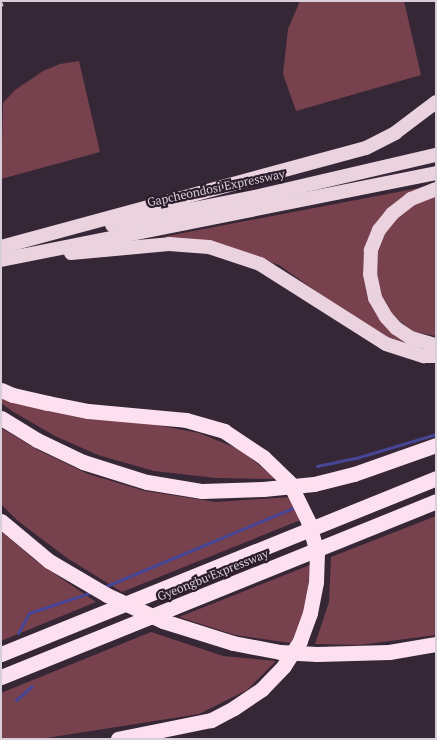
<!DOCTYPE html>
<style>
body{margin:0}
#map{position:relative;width:437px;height:740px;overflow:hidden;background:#362737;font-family:"PT Serif",serif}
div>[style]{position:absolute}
.green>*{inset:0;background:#78414e}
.stream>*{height:3px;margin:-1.5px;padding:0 1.5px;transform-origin:1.5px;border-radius:1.5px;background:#474595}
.trunk>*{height:14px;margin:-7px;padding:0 7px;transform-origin:7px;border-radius:7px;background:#ead2df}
.motorway>*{height:15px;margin:-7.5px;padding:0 7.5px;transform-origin:7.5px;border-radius:7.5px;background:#fce0ef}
.rail>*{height:3px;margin-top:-1.5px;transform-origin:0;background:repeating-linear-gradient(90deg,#c6bcc7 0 2.5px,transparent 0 7.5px)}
span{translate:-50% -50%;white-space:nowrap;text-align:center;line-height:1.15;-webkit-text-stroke:4.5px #2c1d2d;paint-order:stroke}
.street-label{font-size:12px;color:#d8ced9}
.frame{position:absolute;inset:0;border:2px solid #d8ced9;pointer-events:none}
</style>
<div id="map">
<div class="green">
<div style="clip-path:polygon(300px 1px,404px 1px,421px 75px,296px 111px,283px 74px,288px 29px)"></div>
<div style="clip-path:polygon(79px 61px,100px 152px,1px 179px,3px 103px,15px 90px,43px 71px,60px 64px)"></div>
<div style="clip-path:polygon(424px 187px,378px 229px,374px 298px,420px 348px,388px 337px,341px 309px,279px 265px,213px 242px,162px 237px)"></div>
<div style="clip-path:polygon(436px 194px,436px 336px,414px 332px,387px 311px,374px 282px,378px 246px,394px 218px,417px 202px)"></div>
<div style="clip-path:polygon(1px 396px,199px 433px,241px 450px,276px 479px,216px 478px,154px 471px,98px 455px,55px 436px,12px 411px,1px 403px)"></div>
<div style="clip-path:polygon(1px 428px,38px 450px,88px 474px,145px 491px,216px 502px,291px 497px,303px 519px,122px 592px,67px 558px,18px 521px,1px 504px)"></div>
<div style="clip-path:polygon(436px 516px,436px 635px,359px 645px,315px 644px,329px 602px,331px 557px)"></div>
<div style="clip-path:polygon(1px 531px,36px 561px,96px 602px,1px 641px)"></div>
<div style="clip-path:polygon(310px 565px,306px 613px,291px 643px,235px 635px,179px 617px)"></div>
<div style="clip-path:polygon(151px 632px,223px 656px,276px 661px,247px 690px,199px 714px,40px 739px,1px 739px,1px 693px)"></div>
</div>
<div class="stream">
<div style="left:317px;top:466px;width:40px;rotate:-12deg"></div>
<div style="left:356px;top:458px;width:84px;rotate:-16.7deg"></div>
<div style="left:104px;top:587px;width:205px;rotate:-22.7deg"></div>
<div style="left:18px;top:633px;width:23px;rotate:-61deg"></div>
<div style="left:29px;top:613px;width:66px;rotate:-18.4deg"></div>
<div style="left:16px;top:700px;width:21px;rotate:-41deg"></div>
</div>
<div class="trunk">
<div style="left:436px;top:189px;width:27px;rotate:158deg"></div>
<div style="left:411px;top:199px;width:24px;rotate:142deg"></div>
<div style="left:392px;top:214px;width:21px;rotate:129deg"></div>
<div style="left:379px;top:230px;width:22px;rotate:112deg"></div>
<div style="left:371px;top:250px;width:24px;rotate:92deg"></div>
<div style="left:370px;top:274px;width:25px;rotate:78deg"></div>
<div style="left:375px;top:298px;width:22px;rotate:60deg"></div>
<div style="left:386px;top:317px;width:15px;rotate:48deg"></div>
<div style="left:396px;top:328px;width:18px;rotate:34deg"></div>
<div style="left:411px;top:338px;width:26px;rotate:16deg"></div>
<div style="left:112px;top:225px;width:146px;rotate:-11.1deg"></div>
<div style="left:255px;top:197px;width:186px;rotate:-13.1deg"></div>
<div style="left:1px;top:247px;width:378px;rotate:-15.2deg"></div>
<div style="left:366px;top:148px;width:33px;rotate:-27deg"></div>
<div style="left:395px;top:133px;width:51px;rotate:-37.1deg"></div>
<div style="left:71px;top:253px;width:98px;rotate:-5.2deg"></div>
<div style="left:169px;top:244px;width:40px;rotate:4.3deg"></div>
<div style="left:209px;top:247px;width:54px;rotate:18.4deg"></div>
<div style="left:260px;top:264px;width:149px;rotate:32.4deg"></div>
<div style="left:386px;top:344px;width:40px;rotate:18deg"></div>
<div style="left:424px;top:356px;width:12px"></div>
<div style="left:1px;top:260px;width:444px;rotate:-11.3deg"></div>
</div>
<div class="motorway">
<div style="left:1px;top:390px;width:13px;rotate:23deg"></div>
<div style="left:13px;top:395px;width:36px;rotate:13deg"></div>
<div style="left:48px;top:403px;width:41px;rotate:11.3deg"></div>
<div style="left:88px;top:411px;width:98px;rotate:5.2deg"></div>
<div style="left:186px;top:420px;width:40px;rotate:16deg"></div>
<div style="left:224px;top:431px;width:47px;rotate:33.7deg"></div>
<div style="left:263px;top:457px;width:36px;rotate:44deg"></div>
<div style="left:289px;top:482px;width:43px;rotate:64deg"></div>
<div style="left:308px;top:521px;width:33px;rotate:74deg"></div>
<div style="left:317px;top:553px;width:29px;rotate:92deg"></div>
<div style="left:316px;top:582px;width:32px;rotate:101deg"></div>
<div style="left:310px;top:613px;width:30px;rotate:110deg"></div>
<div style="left:300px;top:641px;width:30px;rotate:123deg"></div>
<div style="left:284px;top:666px;width:32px;rotate:134deg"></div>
<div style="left:262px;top:689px;width:34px;rotate:146deg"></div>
<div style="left:234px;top:708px;width:26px;rotate:152deg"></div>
<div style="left:211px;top:720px;width:95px;rotate:168.5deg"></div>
<div style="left:1px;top:418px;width:42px;rotate:31.4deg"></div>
<div style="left:37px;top:440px;width:51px;rotate:25.6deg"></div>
<div style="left:83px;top:462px;width:67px;rotate:17.4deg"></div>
<div style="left:147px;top:482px;width:56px;rotate:9.3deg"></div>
<div style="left:202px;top:491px;width:61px;rotate:-1.9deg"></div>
<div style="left:263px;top:489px;width:51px;rotate:-5.6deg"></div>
<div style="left:314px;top:484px;width:41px;rotate:-14deg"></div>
<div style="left:354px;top:474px;width:87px;rotate:-19.5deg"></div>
<div style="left:1px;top:521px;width:62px;rotate:39.8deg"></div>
<div style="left:49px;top:561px;width:67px;rotate:30.4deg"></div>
<div style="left:107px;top:595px;width:62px;rotate:24.9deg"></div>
<div style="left:163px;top:621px;width:73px;rotate:17.4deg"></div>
<div style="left:233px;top:643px;width:48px;rotate:10.8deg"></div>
<div style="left:280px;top:652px;width:37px;rotate:3deg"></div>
<div style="left:317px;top:654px;width:72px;rotate:-1.6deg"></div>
<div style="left:389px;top:652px;width:48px;rotate:-9.7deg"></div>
<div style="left:1px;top:654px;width:469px;rotate:-22deg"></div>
<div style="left:1px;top:677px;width:469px;rotate:-22deg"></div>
</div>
<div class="rail">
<div style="left:1px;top:5px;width:6px;rotate:-39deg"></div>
</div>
<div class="street-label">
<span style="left:216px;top:188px;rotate:-12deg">Gapcheondosi Expressway</span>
<span style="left:213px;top:575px;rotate:-22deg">Gyeongbu Expressway</span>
</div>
<div class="frame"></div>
</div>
